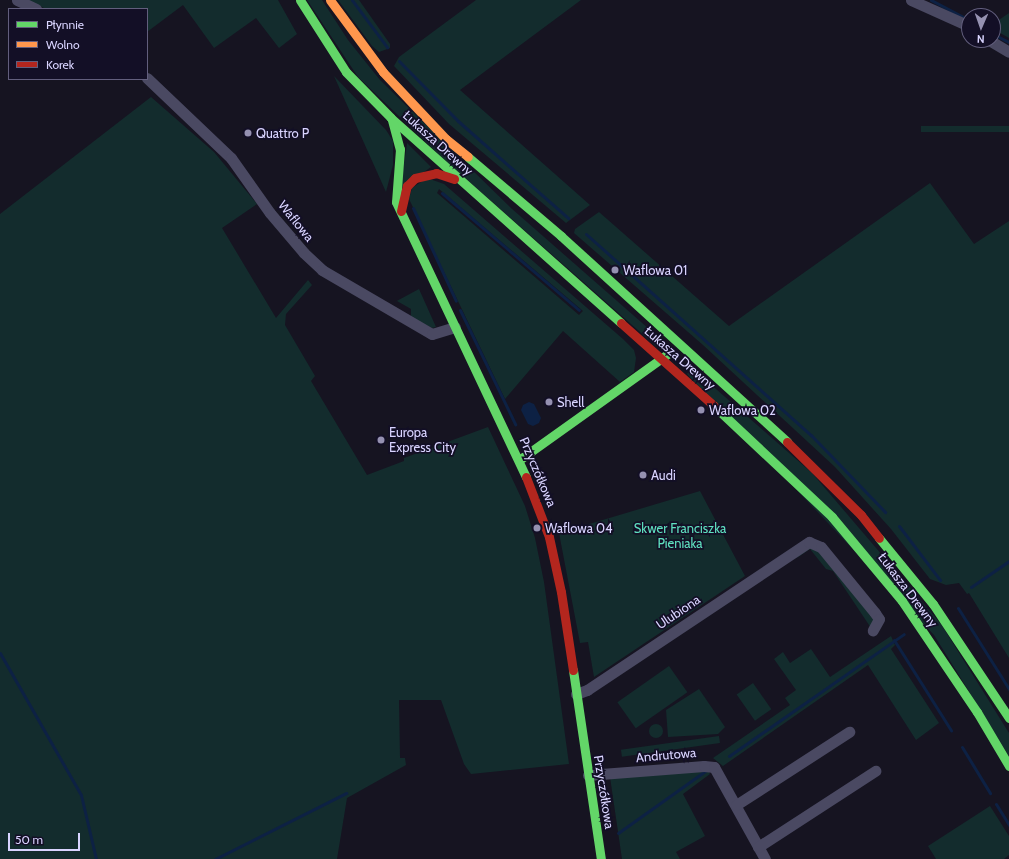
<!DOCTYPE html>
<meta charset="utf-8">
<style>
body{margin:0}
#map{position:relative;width:1009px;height:859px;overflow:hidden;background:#161421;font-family:Cabin,sans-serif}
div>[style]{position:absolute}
.green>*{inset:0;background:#132c2d;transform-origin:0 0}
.round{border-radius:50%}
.water>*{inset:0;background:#0d2144}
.stream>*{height:3px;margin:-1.5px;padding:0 1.5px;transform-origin:1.5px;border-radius:1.5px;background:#0d2144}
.street>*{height:11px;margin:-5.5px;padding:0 5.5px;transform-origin:5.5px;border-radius:5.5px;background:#4a4962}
.fast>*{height:9px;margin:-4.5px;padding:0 4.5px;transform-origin:4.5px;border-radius:4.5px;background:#63d668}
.slow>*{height:9px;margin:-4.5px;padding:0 4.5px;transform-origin:4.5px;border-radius:4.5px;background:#ff974d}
.jam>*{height:9px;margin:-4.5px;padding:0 4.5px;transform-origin:4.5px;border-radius:4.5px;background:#b3261e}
.dots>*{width:11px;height:11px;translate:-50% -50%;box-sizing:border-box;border:2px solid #130f26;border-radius:50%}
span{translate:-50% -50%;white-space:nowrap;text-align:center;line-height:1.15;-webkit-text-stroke:3.5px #130f26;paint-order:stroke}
.poi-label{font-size:13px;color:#d9d4ff}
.left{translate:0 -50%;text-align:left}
.street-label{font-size:13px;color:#d9d4ff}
.park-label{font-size:13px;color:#5fe0c0}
.legend{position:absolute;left:8px;top:8px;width:140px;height:72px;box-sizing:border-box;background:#130f26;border:1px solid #625e7d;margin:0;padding:5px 7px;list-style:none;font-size:12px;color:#d9d4ff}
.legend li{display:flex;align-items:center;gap:8px;height:20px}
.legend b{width:20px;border:1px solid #625e7d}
.north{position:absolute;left:961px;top:8px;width:40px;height:40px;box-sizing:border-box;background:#130f26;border:1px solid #625e7d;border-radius:50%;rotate:182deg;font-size:11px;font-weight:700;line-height:16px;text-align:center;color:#d9d4ff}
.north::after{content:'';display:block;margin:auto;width:14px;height:18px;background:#9591b1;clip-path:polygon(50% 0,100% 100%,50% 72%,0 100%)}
.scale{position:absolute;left:8px;top:833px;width:72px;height:18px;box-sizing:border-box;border:2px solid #d9d4ff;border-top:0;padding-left:5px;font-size:12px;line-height:14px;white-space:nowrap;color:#d9d4ff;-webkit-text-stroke:3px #130f26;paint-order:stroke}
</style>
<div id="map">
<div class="green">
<div style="clip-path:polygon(27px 0,278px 0,297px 34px,279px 48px,256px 18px,214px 48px,183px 5px,147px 32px,147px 9px,46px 9px)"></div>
<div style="clip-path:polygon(307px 0,322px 0,348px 40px,380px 80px,511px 208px,657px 336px,658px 345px,656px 346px,448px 163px,358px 77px)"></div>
<div style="clip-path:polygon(338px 0,359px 0,390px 44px,390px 48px,379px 52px,372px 46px)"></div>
<div style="clip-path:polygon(476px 0,581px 0,460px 90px,590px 205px,566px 223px,449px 124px,394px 66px,399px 57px)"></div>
<div style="clip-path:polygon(1009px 13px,1009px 38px,993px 29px,993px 24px)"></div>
<div style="clip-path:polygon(334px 76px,386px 130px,393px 141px,393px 165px,386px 192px)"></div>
<div style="clip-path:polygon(151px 97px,214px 152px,257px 204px,222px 228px,276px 318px,308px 280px,312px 285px,286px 314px,285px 325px,315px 376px,311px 381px,367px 475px,404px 461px,404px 458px,488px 427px,525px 506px,535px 538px,544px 582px,569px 764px,471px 774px,464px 764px,441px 700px,399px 700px,400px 758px,405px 758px,406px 765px,347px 798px,337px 859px,0 859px,0 214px)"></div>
<div style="left:1009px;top:126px;width:6px;height:88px;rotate:90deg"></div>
<div style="clip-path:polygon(407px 143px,431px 167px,400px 189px,407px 144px)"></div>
<div style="clip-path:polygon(evenodd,427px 178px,444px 184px,623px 339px,634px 350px,636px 358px,634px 372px,620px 382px,563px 331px,505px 399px,409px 199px,412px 188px,427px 178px,439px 189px,583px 311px,579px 315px,437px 193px,439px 189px)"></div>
<div style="clip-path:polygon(930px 183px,974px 244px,1009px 221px,1009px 658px,969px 593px,967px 594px,959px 583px,946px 585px,930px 579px,891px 529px,835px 467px,703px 345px,574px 233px,575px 229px,599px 212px,729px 326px)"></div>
<div style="clip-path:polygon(419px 289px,436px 327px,432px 328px,411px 317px,411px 309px,397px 301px,393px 303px)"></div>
<div style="clip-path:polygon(692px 368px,812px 473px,941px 624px,1009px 733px,1009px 756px,934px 635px,687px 374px)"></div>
<div style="clip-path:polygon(700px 491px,745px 576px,594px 677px,588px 642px,580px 643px,559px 533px)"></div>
<div style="clip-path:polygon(805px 548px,815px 548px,874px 619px,871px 628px,833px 571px,826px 569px,810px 549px,797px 558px)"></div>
<div style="clip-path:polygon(891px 636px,895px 645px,891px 649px,939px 723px,916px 740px,868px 665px,723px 766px,713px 758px,790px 705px,785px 698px,796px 690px,774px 659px,783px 652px,790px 663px,811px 649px,830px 677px)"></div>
<div style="left:669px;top:666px;width:32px;height:63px;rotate:55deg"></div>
<div style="left:753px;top:683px;width:32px;height:20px;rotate:55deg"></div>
<div style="clip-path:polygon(699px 689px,725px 727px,718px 734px,668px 737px,666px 710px)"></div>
<div class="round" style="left:649px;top:724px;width:14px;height:14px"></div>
<div style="left:719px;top:736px;width:7px;height:99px;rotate:82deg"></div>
<div style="clip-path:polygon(707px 768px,710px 774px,683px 794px,705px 836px,676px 852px,680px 859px,622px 859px,610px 777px)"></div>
<div style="clip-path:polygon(990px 806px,1009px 836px,1009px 855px,1004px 859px,936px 859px,928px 846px)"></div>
</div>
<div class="water">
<div style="clip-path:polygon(529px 402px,534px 404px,541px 418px,539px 423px,533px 426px,528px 424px,521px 410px,523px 405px)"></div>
</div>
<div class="stream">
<div style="left:352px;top:0;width:59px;rotate:53.3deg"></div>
<div style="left:931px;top:0;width:36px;rotate:28deg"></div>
<div style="left:993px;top:34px;width:18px;rotate:27deg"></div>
<div style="left:399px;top:61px;width:84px;rotate:45.5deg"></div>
<div style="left:458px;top:121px;width:147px;rotate:41.4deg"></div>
<div style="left:442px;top:193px;width:180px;rotate:40.5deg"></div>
<div style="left:413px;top:208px;width:102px;rotate:65.2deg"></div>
<div style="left:586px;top:234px;width:302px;rotate:41.8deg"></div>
<div style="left:811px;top:435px;width:107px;rotate:46.1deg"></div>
<div style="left:460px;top:310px;width:127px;rotate:64.2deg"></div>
<div style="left:899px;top:526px;width:68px;rotate:52.8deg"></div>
<div style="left:971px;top:587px;width:46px;rotate:-34.4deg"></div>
<div style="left:958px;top:608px;width:96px;rotate:57.8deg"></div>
<div style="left:894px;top:640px;width:107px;rotate:57.7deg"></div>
<div style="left:0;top:653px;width:163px;rotate:60.3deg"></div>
<div style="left:81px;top:795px;width:66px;rotate:76.8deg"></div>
<div style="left:962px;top:747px;width:54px;rotate:58.7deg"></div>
<div style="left:729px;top:756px;width:213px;rotate:-34.9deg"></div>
<div style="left:996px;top:804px;width:25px;rotate:58deg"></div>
<div style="left:618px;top:833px;width:110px;rotate:-35.4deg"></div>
<div style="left:215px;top:859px;width:147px;rotate:-26.7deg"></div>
</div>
<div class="street">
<div style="left:17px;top:0;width:21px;rotate:25deg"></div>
<div style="left:911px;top:0;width:64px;rotate:24.1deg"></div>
<div style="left:989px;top:40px;width:23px;rotate:31deg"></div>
<div style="left:147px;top:78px;width:116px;rotate:43.6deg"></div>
<div style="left:231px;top:158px;width:67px;rotate:54.7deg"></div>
<div style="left:270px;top:213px;width:52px;rotate:49.6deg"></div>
<div style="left:304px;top:253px;width:25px;rotate:43deg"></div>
<div style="left:322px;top:270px;width:127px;rotate:30.2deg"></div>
<div style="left:432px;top:334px;width:24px;rotate:-17deg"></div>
<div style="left:576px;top:694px;width:12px;rotate:-20deg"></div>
<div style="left:587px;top:690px;width:267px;rotate:-33.7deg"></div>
<div style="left:809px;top:542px;width:13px;rotate:23deg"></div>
<div style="left:821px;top:547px;width:85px;rotate:50.7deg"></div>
<div style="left:875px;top:613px;width:7px;rotate:56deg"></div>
<div style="left:879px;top:619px;width:13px;rotate:119deg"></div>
<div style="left:588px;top:775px;width:116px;rotate:-4.4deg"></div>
<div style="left:704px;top:766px;width:10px;rotate:6deg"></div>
<div style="left:714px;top:767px;width:105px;rotate:61deg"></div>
<div style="left:736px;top:805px;width:135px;rotate:-32.9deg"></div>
<div style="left:758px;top:847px;width:140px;rotate:-33deg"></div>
</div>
<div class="fast">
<div style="left:300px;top:0;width:85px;rotate:57.4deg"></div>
<div style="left:346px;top:72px;width:64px;rotate:45.6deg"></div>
<div style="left:391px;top:118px;width:308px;rotate:41.7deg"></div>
<div style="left:392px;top:120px;width:30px;rotate:75deg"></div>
<div style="left:400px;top:149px;width:53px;rotate:94.3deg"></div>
<div style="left:396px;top:202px;width:304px;rotate:64.7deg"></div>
<div style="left:468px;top:157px;width:122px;rotate:40.3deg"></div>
<div style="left:561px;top:236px;width:306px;rotate:42.3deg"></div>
<div style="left:714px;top:406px;width:162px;rotate:43.2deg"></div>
<div style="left:832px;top:517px;width:109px;rotate:50.2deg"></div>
<div style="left:902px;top:601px;width:134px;rotate:56deg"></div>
<div style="left:977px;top:712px;width:63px;rotate:59.3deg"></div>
<div style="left:519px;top:460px;width:184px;rotate:-35.5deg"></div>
<div style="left:879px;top:538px;width:85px;rotate:50.7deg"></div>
<div style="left:933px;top:604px;width:137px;rotate:56.3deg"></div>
<div style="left:573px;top:670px;width:191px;rotate:81.6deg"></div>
</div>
<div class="slow">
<div style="left:330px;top:0;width:89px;rotate:53.6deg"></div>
<div style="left:383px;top:72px;width:92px;rotate:46.8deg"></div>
<div style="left:446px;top:139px;width:28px;rotate:39deg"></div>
</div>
<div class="jam">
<div style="left:401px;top:211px;width:26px;rotate:-77deg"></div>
<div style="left:407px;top:186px;width:11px;rotate:-45deg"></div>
<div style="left:415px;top:178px;width:22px;rotate:-13deg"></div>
<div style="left:436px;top:173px;width:19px;rotate:18deg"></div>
<div style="left:621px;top:323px;width:125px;rotate:41.7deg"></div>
<div style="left:787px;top:442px;width:104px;rotate:44.6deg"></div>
<div style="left:861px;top:515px;width:29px;rotate:52deg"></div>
<div style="left:526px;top:477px;width:64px;rotate:69deg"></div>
<div style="left:549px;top:537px;width:56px;rotate:77.7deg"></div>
<div style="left:561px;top:592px;width:79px;rotate:81.3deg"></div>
</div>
<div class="dots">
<div style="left:248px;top:133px;background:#9591b1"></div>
<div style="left:615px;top:270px;background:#9591b1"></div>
<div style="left:549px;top:402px;background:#9591b1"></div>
<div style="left:701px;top:410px;background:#9591b1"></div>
<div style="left:381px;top:440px;background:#9591b1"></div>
<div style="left:643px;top:475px;background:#9591b1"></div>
<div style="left:537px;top:528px;background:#9591b1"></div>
</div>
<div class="poi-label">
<span class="left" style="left:256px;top:133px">Quattro P</span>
<span class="left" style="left:623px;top:270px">Waflowa 01</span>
<span class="left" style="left:557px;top:402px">Shell</span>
<span class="left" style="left:709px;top:410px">Waflowa 02</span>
<span class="left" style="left:389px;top:440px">Europa<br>Express City</span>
<span class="left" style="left:651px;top:475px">Audi</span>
<span class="left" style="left:545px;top:528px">Waflowa 04</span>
</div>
<div class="street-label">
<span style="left:438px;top:143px;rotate:42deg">Łukasza Drewny</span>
<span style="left:296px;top:221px;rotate:51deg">Waflowa</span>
<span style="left:680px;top:358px;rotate:41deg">Łukasza Drewny</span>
<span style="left:538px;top:472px;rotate:67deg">Przyczółkowa</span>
<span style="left:908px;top:590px;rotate:53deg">Łukasza Drewny</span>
<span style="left:678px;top:612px;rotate:-34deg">Ulubiona</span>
<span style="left:666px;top:755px;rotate:-5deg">Andrutowa</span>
<span style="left:604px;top:792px;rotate:81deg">Przyczółkowa</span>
</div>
<div class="park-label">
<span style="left:680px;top:536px">Skwer Franciszka<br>Pieniaka</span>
</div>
<ul class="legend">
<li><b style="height:5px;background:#63d668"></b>Płynnie</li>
<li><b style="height:5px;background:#ff974d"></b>Wolno</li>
<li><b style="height:5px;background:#b3261e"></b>Korek</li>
</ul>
<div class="north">N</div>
<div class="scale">50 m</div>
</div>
